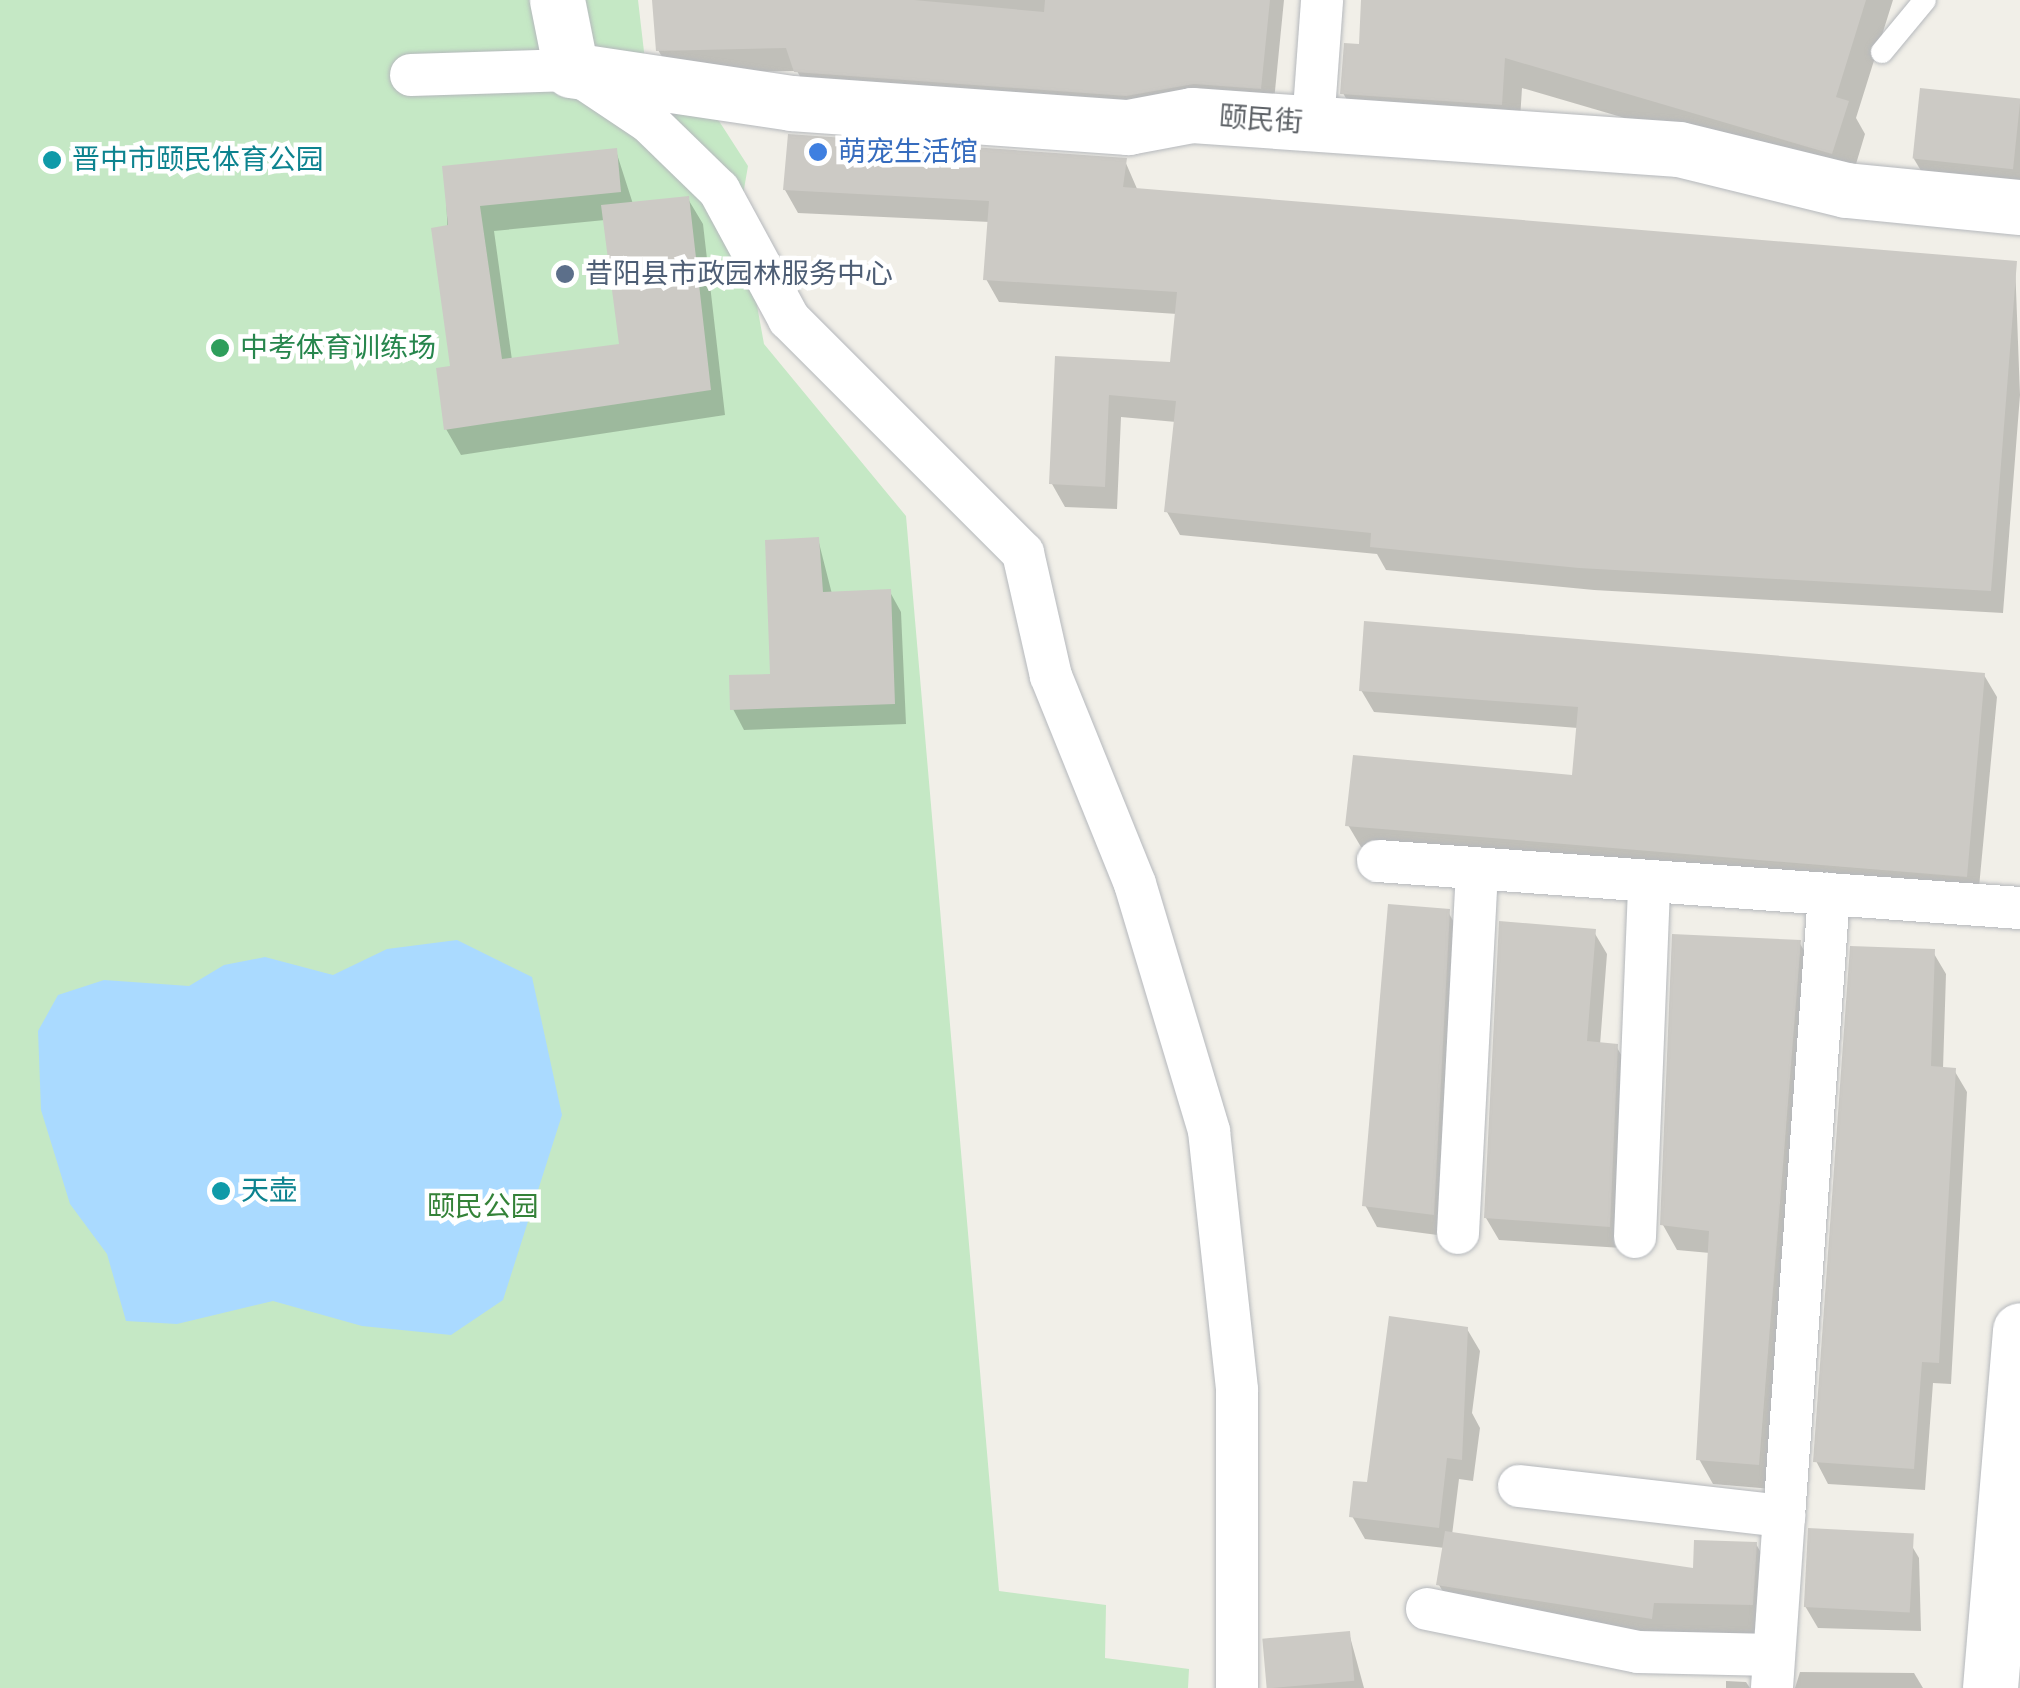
<!DOCTYPE html>
<meta charset="utf-8">
<style>
body{margin:0}
#map{position:relative;width:2020px;height:1688px;overflow:hidden;background:#f1efe8;font-family:"Varela Round","Noto Sans SC",sans-serif}
div>[style]{position:absolute}
.green>*{inset:0;background:#c5e8c5}
.water>*{inset:0;background:#aadaff}
.shadow>*{inset:0;background:#0003}
.building>*{inset:0;background:#cccac5;transform-origin:0 0}
.roads{filter:drop-shadow(0 0 2px #b5b8bc) drop-shadow(0 0 2px #b5b8bc)}
.service>*{height:22px;margin:-11px;padding:0 11px;transform-origin:11px;border-radius:11px;background:#fff}
.minor>*{height:42px;margin:-21px;padding:0 21px;transform-origin:21px;border-radius:21px;background:#fff}
.tertiary>*{height:55px;margin:-27.5px;padding:0 27.5px;transform-origin:27.5px;border-radius:27.5px;background:#fff}
.dots>*{width:28px;height:28px;translate:-50% -50%;box-sizing:border-box;border:5px solid #fff;border-radius:50%}
span{translate:-50% -50%;white-space:nowrap;text-align:center;line-height:1.15;-webkit-text-stroke:9px #fff;paint-order:stroke}
.street-label{font-size:28px;color:#5f6368}
.shop-label{font-size:28px;color:#366cbe}
.left{translate:0 -50%;text-align:left}
.culture-label{font-size:28px;color:#0d838f}
.service-label{font-size:28px;color:#4e5e75}
.leisure-label{font-size:28px;color:#27864d}
.park-label{font-size:28px;color:#348238}
</style>
<div id="map">
<div class="green">
<div style="clip-path:polygon(0 0,638px 0,646px 69px,719px 121px,748px 166px,740px 212px,764px 344px,906px 516px,999px 1591px,1106px 1605px,1105px 1658px,1189px 1669px,1188px 1688px,0 1688px)"></div>
</div>
<div class="water">
<div style="clip-path:polygon(457px 940px,532px 977px,562px 1115px,503px 1300px,451px 1335px,362px 1326px,273px 1301px,177px 1324px,126px 1321px,107px 1254px,70px 1204px,41px 1110px,38px 1031px,58px 995px,104px 980px,189px 986px,224px 965px,265px 957px,333px 975px,387px 949px)"></div>
</div>
<div class="shadow">
<div style="clip-path:polygon(655px 0,1284px 0,1273px 111px,810px 94px,797px 71px,672px 73px,658px 50px)"></div>
<div style="clip-path:polygon(1363px 0,1893px 0,1856px 118px,1865px 134px,1850px 184px,1522px 88px,1519px 136px,1361px 125px,1343px 93px,1362px 47px)"></div>
<div style="clip-path:polygon(1922px 91px,2020px 102px,2020px 191px,1927px 181px,1914px 159px)"></div>
<div style="clip-path:polygon(evenodd,616px 151px,633px 204px,688px 199px,703px 224px,725px 415px,461px 455px,446px 429px,453px 368px,445px 168px,616px 151px,605px 220px,622px 346px,512px 360px,494px 231px,605px 220px)"></div>
<div style="clip-path:polygon(1125px 161px,1138px 191px,2015px 263px,2020px 395px,2003px 613px,1594px 590px,1386px 570px,1377px 554px,1180px 535px,1167px 512px,1176px 422px,1121px 417px,1117px 509px,1065px 507px,1052px 484px,1058px 359px,1172px 365px,1177px 314px,999px 302px,986px 279px,990px 222px,798px 213px,785px 190px)"></div>
<div style="clip-path:polygon(818px 539px,832px 594px,890px 592px,901px 612px,906px 724px,744px 730px,733px 709px,773px 676px)"></div>
<div style="clip-path:polygon(1984px 675px,1997px 697px,1978px 898px,1361px 847px,1348px 825px,1575px 777px,1578px 728px,1374px 712px,1361px 690px)"></div>
<div style="clip-path:polygon(1448px 912px,1461px 934px,1445px 1236px,1377px 1227px,1365px 1205px)"></div>
<div style="clip-path:polygon(1594px 932px,1607px 954px,1600px 1045px,1616px 1046px,1629px 1068px,1622px 1248px,1499px 1240px,1486px 1218px)"></div>
<div style="clip-path:polygon(1799px 942px,1814px 967px,1772px 1489px,1713px 1484px,1699px 1459px,1710px 1253px,1677px 1250px,1663px 1225px)"></div>
<div style="clip-path:polygon(1933px 952px,1946px 974px,1943px 1069px,1954px 1070px,1967px 1092px,1951px 1384px,1933px 1383px,1925px 1490px,1828px 1484px,1816px 1461px)"></div>
<div style="clip-path:polygon(1467px 1329px,1480px 1351px,1472px 1413px,1480px 1428px,1473px 1481px,1459px 1479px,1452px 1535px,1695px 1571px,1756px 1544px,1773px 1574px,1769px 1635px,1668px 1648px,1457px 1615px,1439px 1585px,1445px 1548px,1365px 1539px,1352px 1516px)"></div>
<div style="clip-path:polygon(1906px 1536px,1919px 1558px,1921px 1631px,1818px 1628px,1805px 1606px)"></div>
<div style="clip-path:polygon(1349px 1633px,1364px 1688px,1270px 1688px,1265px 1641px)"></div>
<div style="clip-path:polygon(1800px 1672px,1914px 1673px,1923px 1688px,1795px 1688px)"></div>
<div style="clip-path:polygon(1726px 1681px,1746px 1682px,1750px 1688px,1726px 1688px)"></div>
</div>
<div class="building">
<div style="clip-path:polygon(652px 0,914px 0,1044px 12px,1045px 0,1270px 0,1261px 89px,1194px 84px,1126px 96px,794px 72px,786px 48px,656px 51px)"></div>
<div style="clip-path:polygon(1361px 0,1866px 0,1836px 97px,1849px 101px,1832px 154px,1505px 58px,1502px 105px,1340px 94px,1344px 43px,1359px 44px)"></div>
<div style="left:1920px;top:88px;width:101px;height:71px;rotate:6deg"></div>
<div style="clip-path:polygon(788px 134px,1127px 158px,1123px 187px,2017px 261px,1991px 591px,1579px 568px,1370px 547px,1371px 533px,1164px 512px,1176px 401px,1109px 395px,1105px 487px,1049px 484px,1055px 356px,1170px 362px,1177px 292px,983px 280px,989px 201px,783px 190px)"></div>
<div style="clip-path:polygon(617px 148px,621px 192px,480px 206px,502px 359px,619px 344px,601px 205px,689px 196px,711px 390px,444px 430px,436px 368px,450px 366px,431px 228px,448px 225px,442px 166px)"></div>
<div style="clip-path:polygon(819px 537px,823px 592px,891px 589px,895px 704px,730px 710px,729px 675px,770px 674px,765px 540px)"></div>
<div style="clip-path:polygon(1364px 621px,1985px 673px,1967px 877px,1345px 826px,1353px 755px,1572px 775px,1578px 707px,1359px 691px)"></div>
<div style="clip-path:polygon(1388px 904px,1450px 909px,1434px 1215px,1362px 1206px)"></div>
<div style="clip-path:polygon(1499px 921px,1596px 929px,1587px 1041px,1618px 1044px,1610px 1227px,1484px 1218px)"></div>
<div style="clip-path:polygon(1672px 934px,1801px 940px,1759px 1465px,1696px 1460px,1709px 1231px,1660px 1225px)"></div>
<div style="clip-path:polygon(1850px 946px,1935px 949px,1931px 1066px,1956px 1068px,1939px 1363px,1922px 1362px,1914px 1469px,1813px 1462px)"></div>
<div style="clip-path:polygon(1389px 1316px,1468px 1327px,1462px 1460px,1447px 1458px,1439px 1528px,1349px 1517px,1353px 1481px,1367px 1482px)"></div>
<div style="left:1808px;top:1528px;width:106px;height:79px;rotate:3deg"></div>
<div style="clip-path:polygon(1445px 1531px,1693px 1568px,1694px 1540px,1757px 1542px,1753px 1605px,1654px 1603px,1652px 1619px,1436px 1585px)"></div>
<div style="left:1350px;top:1631px;width:50px;height:88px;rotate:85deg"></div>
</div>
<div class="roads">
<div class="service">
<div style="left:1882px;top:52px;width:67px;rotate:-50.4deg"></div>
</div>
<div class="minor">
<div style="left:411px;top:75px;width:160px;rotate:-1.8deg"></div>
<div style="left:571px;top:70px;width:94px;rotate:33.7deg"></div>
<div style="left:649px;top:122px;width:98px;rotate:44.2deg"></div>
<div style="left:719px;top:190px;width:147px;rotate:61.5deg"></div>
<div style="left:789px;top:319px;width:331px;rotate:45deg"></div>
<div style="left:1023px;top:553px;width:126px;rotate:77.2deg"></div>
<div style="left:1051px;top:676px;width:224px;rotate:68deg"></div>
<div style="left:1135px;top:884px;width:258px;rotate:73.3deg"></div>
<div style="left:1209px;top:1131px;width:261px;rotate:83.8deg"></div>
<div style="left:1237px;top:1390px;width:298px;rotate:90deg"></div>
<div style="left:1313px;top:124px;width:124px;rotate:-85.8deg"></div>
<div style="left:1378px;top:861px;width:644px;rotate:4.19deg"></div>
<div style="left:1458px;top:1233px;width:365px;rotate:-87deg"></div>
<div style="left:1635px;top:1237px;width:356px;rotate:-87.7deg"></div>
<div style="left:1519px;top:1486px;width:267px;rotate:6.5deg"></div>
<div style="left:1784px;top:1516px;width:172px;rotate:94deg"></div>
<div style="left:1784px;top:1516px;width:624px;rotate:-85.86deg"></div>
<div style="left:1427px;top:1609px;width:215px;rotate:11.5deg"></div>
<div style="left:1638px;top:1652px;width:136px;rotate:1.3deg"></div>
</div>
<div class="tertiary">
<div style="left:557px;top:0;width:71px;rotate:78.7deg"></div>
<div style="left:571px;top:70px;width:222px;rotate:8.5deg"></div>
<div style="left:791px;top:103px;width:338px;rotate:4.1deg"></div>
<div style="left:1128px;top:127px;width:65px;rotate:-10.6deg"></div>
<div style="left:1192px;top:115px;width:488px;rotate:4deg"></div>
<div style="left:1679px;top:149px;width:172px;rotate:13.8deg"></div>
<div style="left:1846px;top:190px;width:175px;rotate:5.6deg"></div>
<div style="left:1990px;top:1688px;width:359px;rotate:-85.2deg"></div>
</div>
</div>
<div class="dots">
<div style="left:818px;top:152px;background:#3f7fe0"></div>
<div style="left:52px;top:160px;background:#0f9aa8"></div>
<div style="left:565px;top:274px;background:#5c6f8a"></div>
<div style="left:220px;top:348px;background:#2e9e5b"></div>
<div style="left:221px;top:1191px;background:#0f9aa8"></div>
</div>
<div class="street-label">
<span style="left:1261px;top:120px;rotate:4deg">颐民街</span>
</div>
<div class="shop-label">
<span class="left" style="left:838px;top:152px">萌宠生活馆</span>
</div>
<div class="culture-label">
<span class="left" style="left:72px;top:160px">晋中市颐民体育公园</span>
<span class="left" style="left:241px;top:1191px">天壶</span>
</div>
<div class="service-label">
<span class="left" style="left:585px;top:274px">昔阳县市政园林服务中心</span>
</div>
<div class="leisure-label">
<span class="left" style="left:240px;top:348px">中考体育训练场</span>
</div>
<div class="park-label">
<span style="left:483px;top:1207px">颐民公园</span>
</div>
</div>
